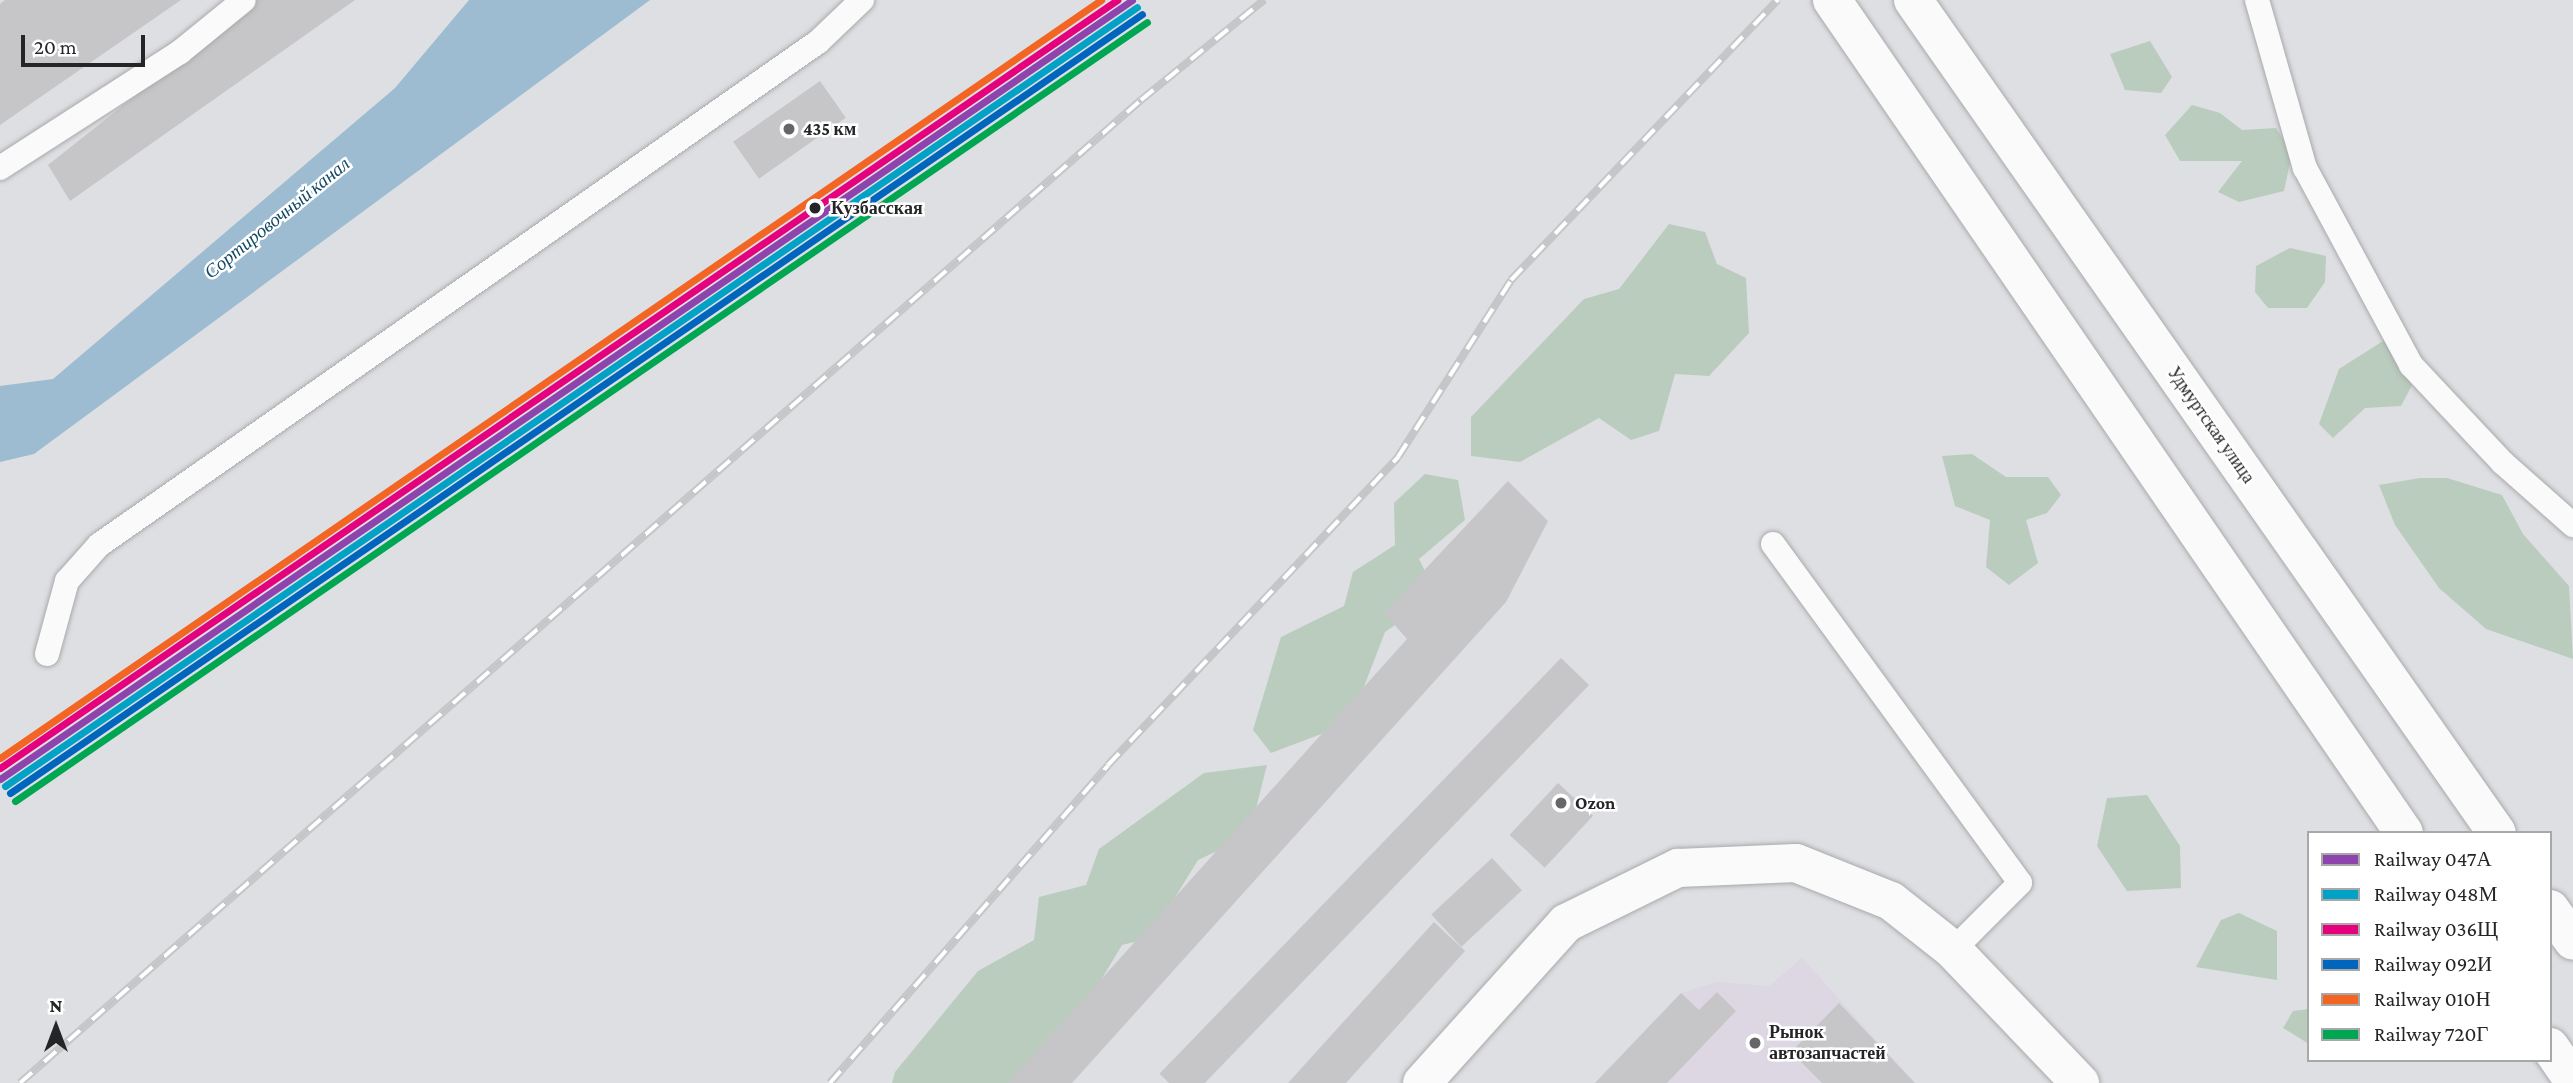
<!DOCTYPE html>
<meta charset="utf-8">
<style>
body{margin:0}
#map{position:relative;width:2573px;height:1083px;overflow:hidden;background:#dedfe2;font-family:"Crimson Pro",serif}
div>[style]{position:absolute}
.commercial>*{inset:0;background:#dcd7e3}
.green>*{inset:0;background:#baccbd}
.water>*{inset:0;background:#9ebcd1}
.building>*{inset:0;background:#c6c6c8;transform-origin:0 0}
.roads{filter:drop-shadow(0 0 2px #a9aaac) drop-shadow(0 0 2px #a9aaac)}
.lane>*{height:24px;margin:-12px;padding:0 12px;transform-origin:12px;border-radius:12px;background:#fafafb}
.street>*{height:38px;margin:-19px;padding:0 19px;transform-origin:19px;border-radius:19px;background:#fafafb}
.primary>*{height:38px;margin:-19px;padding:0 19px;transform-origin:19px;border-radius:19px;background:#fafafb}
.rail>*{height:8px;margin-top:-4px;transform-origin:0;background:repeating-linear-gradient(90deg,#fff 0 16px,#c5c6c7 0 32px);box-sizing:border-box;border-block:2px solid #c5c6c7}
.rail-1>*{height:7px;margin:-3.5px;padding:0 3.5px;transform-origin:3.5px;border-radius:3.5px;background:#8e44ad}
.rail-2>*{height:7px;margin:-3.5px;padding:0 3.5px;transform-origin:3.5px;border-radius:3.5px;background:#02a2c6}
.rail-3>*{height:7px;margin:-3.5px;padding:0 3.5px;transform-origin:3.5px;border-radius:3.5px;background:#e5007d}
.rail-4>*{height:7px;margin:-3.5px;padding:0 3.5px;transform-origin:3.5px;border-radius:3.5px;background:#0065bd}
.rail-5>*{height:7px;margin:-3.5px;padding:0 3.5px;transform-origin:3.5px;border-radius:3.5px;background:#f26522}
.rail-6>*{height:7px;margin:-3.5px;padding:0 3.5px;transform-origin:3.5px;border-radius:3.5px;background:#00a651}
.dots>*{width:19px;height:19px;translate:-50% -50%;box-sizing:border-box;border:4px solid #fff;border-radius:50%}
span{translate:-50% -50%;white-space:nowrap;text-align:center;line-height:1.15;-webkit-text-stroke:5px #fff;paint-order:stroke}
.poi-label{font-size:18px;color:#252527;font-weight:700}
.left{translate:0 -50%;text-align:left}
.stop-label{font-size:18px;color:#252527;font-weight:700}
.street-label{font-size:18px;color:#252527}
.water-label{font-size:19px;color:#124865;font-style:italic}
.legend{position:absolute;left:2307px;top:831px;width:245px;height:231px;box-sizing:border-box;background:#fff;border:2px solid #a8a8a9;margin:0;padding:9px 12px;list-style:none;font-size:21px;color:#252527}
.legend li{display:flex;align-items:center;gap:14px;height:35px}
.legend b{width:35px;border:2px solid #a8a8a9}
.north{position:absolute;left:21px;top:992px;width:70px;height:70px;-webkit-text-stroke:5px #fff;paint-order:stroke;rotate:0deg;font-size:19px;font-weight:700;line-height:28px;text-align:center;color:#252527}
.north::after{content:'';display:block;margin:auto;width:24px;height:32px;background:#252527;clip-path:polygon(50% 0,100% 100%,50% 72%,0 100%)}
.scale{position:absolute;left:21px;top:35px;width:124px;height:32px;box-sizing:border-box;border:4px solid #252527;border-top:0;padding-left:9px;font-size:21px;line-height:24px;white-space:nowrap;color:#252527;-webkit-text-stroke:5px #fff;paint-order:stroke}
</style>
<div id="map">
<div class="commercial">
<div style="clip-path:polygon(1802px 958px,1915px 1083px,1595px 1083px,1681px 993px,1717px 982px,1769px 986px)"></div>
</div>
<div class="green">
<div style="clip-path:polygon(2150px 41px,2172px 77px,2161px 93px,2125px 90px,2110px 54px)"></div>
<div style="clip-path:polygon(2192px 105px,2220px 113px,2242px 130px,2276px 128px,2292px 153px,2284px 191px,2239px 202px,2218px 192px,2242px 161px,2180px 161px,2165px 135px)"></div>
<div style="clip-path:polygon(1669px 224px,1705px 232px,1717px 264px,1746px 278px,1749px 333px,1709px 376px,1675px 374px,1659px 431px,1631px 440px,1599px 418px,1520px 462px,1471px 456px,1471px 417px,1584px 299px,1619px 289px)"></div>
<div style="clip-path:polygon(2290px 248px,2326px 256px,2325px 282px,2307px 308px,2268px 308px,2255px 292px,2256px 266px)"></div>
<div style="clip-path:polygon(2394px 334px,2421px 368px,2401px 406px,2365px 408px,2333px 438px,2319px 424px,2339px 369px)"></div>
<div style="clip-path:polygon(1972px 454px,2006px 477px,2048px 477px,2061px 495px,2047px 513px,2026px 520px,2038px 563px,2009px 585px,1986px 567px,1990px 520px,1955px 506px,1942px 456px)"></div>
<div style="clip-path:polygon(1425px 474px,1458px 480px,1465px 520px,1419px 559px,1437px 596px,1385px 632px,1350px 723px,1271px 753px,1253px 730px,1281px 637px,1344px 606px,1353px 572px,1395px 545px,1394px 503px)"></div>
<div style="clip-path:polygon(2420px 478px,2447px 478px,2502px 495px,2523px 534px,2569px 586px,2573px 659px,2486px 629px,2439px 588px,2395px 525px,2379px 485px)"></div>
<div style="clip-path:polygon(1267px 765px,1249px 836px,1198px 860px,1150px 938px,1122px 945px,1068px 1035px,1012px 1083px,892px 1083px,895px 1072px,978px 971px,1034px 940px,1039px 897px,1086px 885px,1099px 849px,1204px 773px)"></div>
<div style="clip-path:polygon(2147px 795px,2180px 846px,2181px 888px,2127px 891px,2097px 846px,2107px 798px)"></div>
<div style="clip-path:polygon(2239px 913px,2277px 931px,2277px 980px,2196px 967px,2221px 920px)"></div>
<div style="clip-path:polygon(2309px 1009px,2309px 1044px,2283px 1028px,2293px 1011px)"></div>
</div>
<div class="water">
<div style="clip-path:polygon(469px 0,650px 0,34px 454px,0 462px,0 386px,53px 379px,395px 88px)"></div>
</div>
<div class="building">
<div style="clip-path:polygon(5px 0,181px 0,0 125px,0 4px)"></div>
<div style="clip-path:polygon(256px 0,355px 0,70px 201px,48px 165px)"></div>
<div style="left:820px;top:81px;width:45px;height:106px;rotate:55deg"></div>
<div style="clip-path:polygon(1508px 481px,1548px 521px,1506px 602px,1072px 1083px,1008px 1083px,1407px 639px,1384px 613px)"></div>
<div style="left:1561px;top:658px;width:39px;height:578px;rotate:44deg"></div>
<div style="left:1558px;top:783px;width:48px;height:71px;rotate:43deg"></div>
<div style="left:1492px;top:858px;width:44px;height:83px;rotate:47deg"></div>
<div style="clip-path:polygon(1434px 922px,1465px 951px,1346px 1083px,1288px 1083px)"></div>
<div style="clip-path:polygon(1717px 992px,1736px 1011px,1667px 1083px,1595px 1083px,1681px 993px,1699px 1010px)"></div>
<div style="clip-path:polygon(1839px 1003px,1915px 1083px,1822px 1083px,1791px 1052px)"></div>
</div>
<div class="roads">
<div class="lane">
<div style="left:2257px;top:0;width:175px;rotate:74.1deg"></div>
<div style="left:2305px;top:168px;width:224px;rotate:61.7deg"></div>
<div style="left:2411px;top:365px;width:134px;rotate:46.8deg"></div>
<div style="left:2503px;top:463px;width:94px;rotate:41.5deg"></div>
<div style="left:0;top:168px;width:214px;rotate:-32.8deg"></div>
<div style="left:180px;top:52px;width:82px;rotate:-39.1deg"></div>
<div style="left:1773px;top:544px;width:419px;rotate:53.9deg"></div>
<div style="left:2020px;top:883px;width:95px;rotate:135deg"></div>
<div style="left:47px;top:654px;width:76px;rotate:-74.7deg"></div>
<div style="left:67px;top:581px;width:48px;rotate:-48.4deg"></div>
<div style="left:99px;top:545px;width:877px;rotate:-34.98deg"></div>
<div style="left:818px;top:42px;width:61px;rotate:-43.7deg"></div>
</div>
<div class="street">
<div style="left:1422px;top:1083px;width:215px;rotate:-48deg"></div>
<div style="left:1566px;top:923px;width:125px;rotate:-26.2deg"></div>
<div style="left:1678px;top:868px;width:118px;rotate:-2.4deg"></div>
<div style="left:1796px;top:863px;width:102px;rotate:21.8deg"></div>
<div style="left:1891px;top:901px;width:79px;rotate:38.3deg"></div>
<div style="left:1953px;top:950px;width:184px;rotate:46.3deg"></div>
</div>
<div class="primary">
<div style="left:1832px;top:0;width:1010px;rotate:55.52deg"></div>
<div style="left:1913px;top:0;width:1017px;rotate:54.97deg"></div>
<div style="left:2550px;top:909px;width:39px;rotate:54deg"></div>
<div style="left:2550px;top:1047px;width:40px;rotate:55.1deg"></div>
</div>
</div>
<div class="rail">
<div style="left:20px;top:1083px;width:1491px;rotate:-41.25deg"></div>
<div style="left:1141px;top:100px;width:159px;rotate:-39.1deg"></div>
<div style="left:830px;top:1083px;width:422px;rotate:-48.8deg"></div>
<div style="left:1108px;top:765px;width:423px;rotate:-46.7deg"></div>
<div style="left:1398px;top:457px;width:210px;rotate:-57.4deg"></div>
<div style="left:1511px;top:280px;width:387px;rotate:-46.4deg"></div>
</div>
<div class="rail-1">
<div style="left:0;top:779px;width:1374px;rotate:-34.53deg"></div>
</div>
<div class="rail-2">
<div style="left:5px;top:786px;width:1374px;rotate:-34.53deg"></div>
</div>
<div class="rail-3">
<div style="left:0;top:768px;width:1356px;rotate:-34.51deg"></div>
</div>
<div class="rail-4">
<div style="left:10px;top:793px;width:1374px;rotate:-34.53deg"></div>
</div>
<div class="rail-5">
<div style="left:0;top:758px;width:1337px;rotate:-34.55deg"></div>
</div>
<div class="rail-6">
<div style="left:15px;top:801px;width:1374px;rotate:-34.53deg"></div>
</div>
<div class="dots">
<div style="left:789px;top:129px;background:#666668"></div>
<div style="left:815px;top:208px;background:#252527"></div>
<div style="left:1561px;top:803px;background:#666668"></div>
<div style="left:1755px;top:1043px;background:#666668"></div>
</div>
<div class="poi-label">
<span class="left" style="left:803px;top:129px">435 км</span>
<span class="left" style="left:1575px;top:803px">Ozon</span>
<span class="left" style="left:1769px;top:1043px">Рынок<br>автозапчастей</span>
</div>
<div class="stop-label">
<span class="left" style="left:831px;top:208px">Кузбасская</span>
</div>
<div class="street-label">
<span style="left:2211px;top:425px;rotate:55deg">Удмуртская улица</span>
</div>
<div class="water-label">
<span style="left:277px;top:218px;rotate:-39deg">Сортировочный канал</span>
</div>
<ul class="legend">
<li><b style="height:9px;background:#8e44ad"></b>Railway 047А</li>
<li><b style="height:9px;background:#02a2c6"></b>Railway 048М</li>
<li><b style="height:9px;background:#e5007d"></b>Railway 036Щ</li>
<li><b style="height:9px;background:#0065bd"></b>Railway 092И</li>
<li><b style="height:9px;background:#f26522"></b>Railway 010Н</li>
<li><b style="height:9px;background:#00a651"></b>Railway 720Г</li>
</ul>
<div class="north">N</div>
<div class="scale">20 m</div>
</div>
